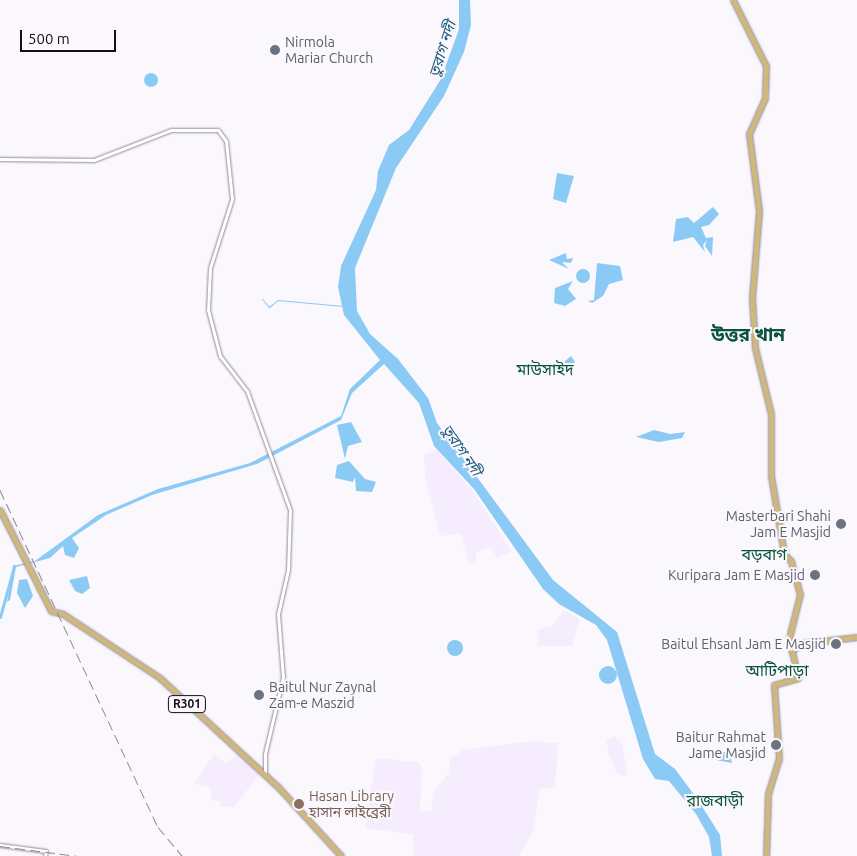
<!DOCTYPE html>
<meta charset="utf-8">
<style>
body{margin:0}
#map{position:relative;width:857px;height:856px;overflow:hidden;background:#faf8fc;font-family:Ubuntu,"Noto Sans Bengali",sans-serif}
div>[style]{position:absolute}
.built>*{inset:0;background:#f5edfd}
.water>*{inset:0;background:#8ccaf6}
.round{border-radius:50%}
.stream>*{height:1px;margin:-0.5px;padding:0 0.5px;transform-origin:0.5px;border-radius:0.5px;background:#8ccaf6}
.river>*{height:3px;margin:-1.5px;padding:0 1.5px;transform-origin:1.5px;border-radius:1.5px;background:#8ccaf6}
.roads{filter:drop-shadow(0 0 1px #93899b) drop-shadow(0 0 1px #93899b)}
.minor>*{height:3px;margin:-1.5px;padding:0 1.5px;transform-origin:1.5px;border-radius:1.5px;background:#fff}
.major>*{height:5px;margin:-2.5px;padding:0 2.5px;transform-origin:2.5px;border-radius:2.5px;background:#cfb87d}
.rail>*{height:1px;margin-top:-0.5px;transform-origin:0;background:repeating-linear-gradient(90deg,#8d8a8f 0 10px,transparent 0 15px)}
.dots>*{width:14px;height:14px;translate:-50% -50%;box-sizing:border-box;border:2px solid #faf8fc;border-radius:50%}
span{translate:-50% -50%;white-space:nowrap;text-align:center;line-height:1.15;-webkit-text-stroke:4px #faf8fc;paint-order:stroke}
.shield-label span{padding:1px 4px;background:#faf8fc;border:1px solid;border-radius:4px;-webkit-text-stroke-width:0}
.shield-label{font-size:12px;color:#141017;font-weight:700}
.worship-label{font-size:14px;color:#5b616d}
.left{translate:0 -50%;text-align:left}
.right{translate:-100% -50%;text-align:right}
.education-label{font-size:14px;color:#785e54}
.water-label{font-size:15px;color:#1e5a7e;font-style:italic}
.quarter-label{font-size:16px;color:#0a543b}
.district-label{font-size:19px;color:#0a543b;font-weight:700}
.scale{position:absolute;left:20px;top:30px;width:96px;height:22px;box-sizing:border-box;border:2px solid #141017;border-top:0;padding-left:6px;font-size:15px;line-height:18px;white-space:nowrap;color:#141017;-webkit-text-stroke:4px #faf8fc;paint-order:stroke}
</style>
<div id="map">
<div class="built">
<div style="clip-path:polygon(437px 450px,473px 491px,512px 552px,497px 558px,491px 547px,476px 552px,477px 563px,468px 563px,461px 533px,440px 536px,425px 479px,424px 455px)"></div>
<div style="clip-path:polygon(564px 610px,580px 619px,572px 646px,538px 646px,538px 630px,552px 626px)"></div>
<div style="clip-path:polygon(614px 736px,622px 743px,628px 776px,618px 775px,609px 755px,606px 740px)"></div>
<div style="clip-path:polygon(532px 741px,558px 743px,555px 787px,539px 789px,534px 830px,519px 856px,414px 856px,413px 835px,365px 828px,376px 758px,418px 762px,422px 766px,420px 811px,431px 811px,433px 793px,449px 772px,450px 759px,463px 750px)"></div>
<div style="clip-path:polygon(214px 754px,226px 764px,238px 754px,260px 773px,234px 807px,220px 806px,220px 801px,212px 800px,210px 787px,194px 784px)"></div>
</div>
<div class="water">
<div style="clip-path:polygon(459px 0,470px 0,471px 25px,464px 52px,444px 96px,396px 168px,355px 268px,357px 311px,370px 334px,398px 359px,428px 398px,437px 423px,553px 580px,617px 632px,655px 754px,675px 769px,698px 800px,720px 835px,722px 856px,712px 856px,709px 837px,696px 814px,669px 781px,655px 779px,643px 759px,607px 640px,596px 625px,559px 604px,543px 589px,474px 489px,434px 446px,419px 403px,384px 364px,352px 393px,341px 420px,257px 464px,152px 495px,106px 515px,72px 538px,79px 548px,74px 558px,65px 555px,63px 546px,50px 558px,16px 567px,10px 600px,7px 602px,13px 566px,35px 561px,98px 515px,158px 489px,250px 463px,341px 416px,350px 389px,380px 360px,344px 315px,338px 287px,341px 266px,376px 190px,378px 171px,389px 145px,409px 130px,441px 79px,459px 29px)"></div>
<div class="round" style="left:144px;top:73px;width:14px;height:14px"></div>
<div style="clip-path:polygon(557px 173px,574px 176px,566px 203px,553px 199px)"></div>
<div style="clip-path:polygon(713px 207px,719px 214px,709px 225px,701px 227px,706px 238px,713px 237px,712px 256px,705px 246px,707px 240px,703px 245px,705px 252px,693px 237px,673px 242px,676px 219px,688px 217px,694px 223px)"></div>
<div style="clip-path:polygon(566px 253px,567px 259px,573px 258px,571px 263px,562px 262px,569px 269px,549px 260px)"></div>
<div style="clip-path:polygon(597px 263px,620px 266px,623px 280px,609px 284px,603px 296px,592px 303px,588px 301px,594px 300px)"></div>
<div class="round" style="left:576px;top:269px;width:14px;height:14px"></div>
<div style="clip-path:polygon(573px 281px,568px 289px,576px 299px,565px 306px,554px 303px,555px 288px)"></div>
<div style="clip-path:polygon(571px 356px,575px 362px,565px 377px,564px 362px)"></div>
<div style="clip-path:polygon(351px 422px,362px 442px,348px 446px,345px 459px,337px 425px)"></div>
<div style="clip-path:polygon(654px 430px,670px 434px,685px 432px,682px 438px,659px 442px,636px 437px)"></div>
<div style="clip-path:polygon(349px 461px,365px 479px,376px 482px,372px 492px,356px 491px,355px 477px,353px 482px,335px 478px,337px 465px)"></div>
<div style="clip-path:polygon(87px 576px,90px 588px,82px 594px,75px 591px,69px 580px)"></div>
<div style="clip-path:polygon(27px 579px,33px 596px,25px 608px,17px 593px,19px 580px)"></div>
<div class="round" style="left:447px;top:640px;width:16px;height:16px"></div>
<div class="round" style="left:599px;top:666px;width:18px;height:18px"></div>
<div style="clip-path:polygon(715px 752px,730px 752px,732px 763px,716px 760px)"></div>
</div>
<div class="stream">
<div style="left:262px;top:299px;width:11px;rotate:49deg"></div>
<div style="left:269px;top:307px;width:11px;rotate:-38deg"></div>
<div style="left:278px;top:300px;width:65px;rotate:5.3deg"></div>
</div>
<div class="river">
<div style="left:0;top:617px;width:53px;rotate:-74.6deg"></div>
</div>
<div class="roads">
<div class="minor">
<div style="left:0;top:159px;width:94px;rotate:0.6deg"></div>
<div style="left:94px;top:160px;width:83px;rotate:-21.3deg"></div>
<div style="left:171px;top:130px;width:47px"></div>
<div style="left:218px;top:130px;width:14px;rotate:54deg"></div>
<div style="left:226px;top:141px;width:58px;rotate:84.1deg"></div>
<div style="left:232px;top:199px;width:72px;rotate:107.7deg"></div>
<div style="left:210px;top:268px;width:42px;rotate:92.7deg"></div>
<div style="left:208px;top:310px;width:48px;rotate:75.4deg"></div>
<div style="left:220px;top:356px;width:44px;rotate:52.4deg"></div>
<div style="left:247px;top:391px;width:127px;rotate:70.1deg"></div>
<div style="left:290px;top:510px;width:60px;rotate:91.9deg"></div>
<div style="left:288px;top:570px;width:45px;rotate:102.8deg"></div>
<div style="left:278px;top:614px;width:63px;rotate:85.5deg"></div>
<div style="left:283px;top:677px;width:79px;rotate:103.2deg"></div>
<div style="left:265px;top:754px;width:20px;rotate:90deg"></div>
<div style="left:0;top:845px;width:46px;rotate:7.4deg"></div>
<div style="left:46px;top:851px;width:5px;rotate:101deg"></div>
</div>
<div class="major">
<div style="left:733px;top:0;width:74px;rotate:63.4deg"></div>
<div style="left:766px;top:66px;width:32px;rotate:92deg"></div>
<div style="left:765px;top:98px;width:39px;rotate:114deg"></div>
<div style="left:749px;top:134px;width:78px;rotate:82.6deg"></div>
<div style="left:759px;top:211px;width:87px;rotate:94.6deg"></div>
<div style="left:752px;top:298px;width:50px;rotate:86.6deg"></div>
<div style="left:755px;top:348px;width:68px;rotate:76.4deg"></div>
<div style="left:771px;top:414px;width:62px;rotate:90deg"></div>
<div style="left:771px;top:476px;width:79px;rotate:80.5deg"></div>
<div style="left:784px;top:554px;width:10px;rotate:45deg"></div>
<div style="left:791px;top:561px;width:34px;rotate:75deg"></div>
<div style="left:800px;top:594px;width:45px;rotate:104deg"></div>
<div style="left:789px;top:638px;width:41px;rotate:77.3deg"></div>
<div style="left:798px;top:678px;width:25px;rotate:164deg"></div>
<div style="left:774px;top:685px;width:73px;rotate:86.1deg"></div>
<div style="left:779px;top:758px;width:38px;rotate:107deg"></div>
<div style="left:768px;top:794px;width:62px;rotate:91.8deg"></div>
<div style="left:0;top:510px;width:113px;rotate:63.2deg"></div>
<div style="left:51px;top:611px;width:12px;rotate:14deg"></div>
<div style="left:63px;top:614px;width:116px;rotate:33.4deg"></div>
<div style="left:160px;top:678px;width:162px;rotate:42.7deg"></div>
<div style="left:279px;top:788px;width:92px;rotate:47.6deg"></div>
<div style="left:791px;top:650px;width:16px;rotate:-27deg"></div>
<div style="left:805px;top:643px;width:52px;rotate:-6.6deg"></div>
</div>
</div>
<div class="rail">
<div style="left:0;top:490px;width:372px;rotate:64.9deg"></div>
<div style="left:158px;top:827px;width:38px;rotate:50deg"></div>
<div style="left:0;top:846px;width:78px;rotate:7.4deg"></div>
</div>
<div class="dots">
<div style="left:275px;top:50px;background:#6b7280"></div>
<div style="left:841px;top:524px;background:#6b7280"></div>
<div style="left:815px;top:575px;background:#6b7280"></div>
<div style="left:836px;top:644px;background:#6b7280"></div>
<div style="left:259px;top:695px;background:#6b7280"></div>
<div style="left:776px;top:745px;background:#6b7280"></div>
<div style="left:299px;top:804px;background:#8d6e63"></div>
</div>
<div class="shield-label">
<span style="left:187px;top:704px">R301</span>
</div>
<div class="worship-label">
<span class="left" style="left:285px;top:50px">Nirmola<br>Mariar Church</span>
<span class="right" style="left:831px;top:524px">Masterbari Shahi<br>Jam E Masjid</span>
<span class="right" style="left:805px;top:575px">Kuripara Jam E Masjid</span>
<span class="right" style="left:826px;top:644px">Baitul Ehsanl Jam E Masjid</span>
<span class="left" style="left:269px;top:695px">Baitul Nur Zaynal<br>Zam-e Maszid</span>
<span class="right" style="left:766px;top:745px">Baitur Rahmat<br>Jame Masjid</span>
</div>
<div class="education-label">
<span class="left" style="left:309px;top:804px">Hasan Library<br>হাসান লাইব্রেরী</span>
</div>
<div class="water-label">
<span style="left:442px;top:49px;rotate:-72deg">তুরাগ নদী</span>
<span style="left:462px;top:450px;rotate:56deg">তুরাগ নদী</span>
</div>
<div class="quarter-label">
<span style="left:545px;top:369px">মাউসাইদ</span>
<span style="left:764px;top:554px">বড়বাগ</span>
<span style="left:777px;top:670px">আটিপাড়া</span>
<span style="left:715px;top:800px">রাজবাড়ী</span>
</div>
<div class="district-label">
<span style="left:748px;top:335px">উত্তর খান</span>
</div>
<div class="scale">500 m</div>
</div>
